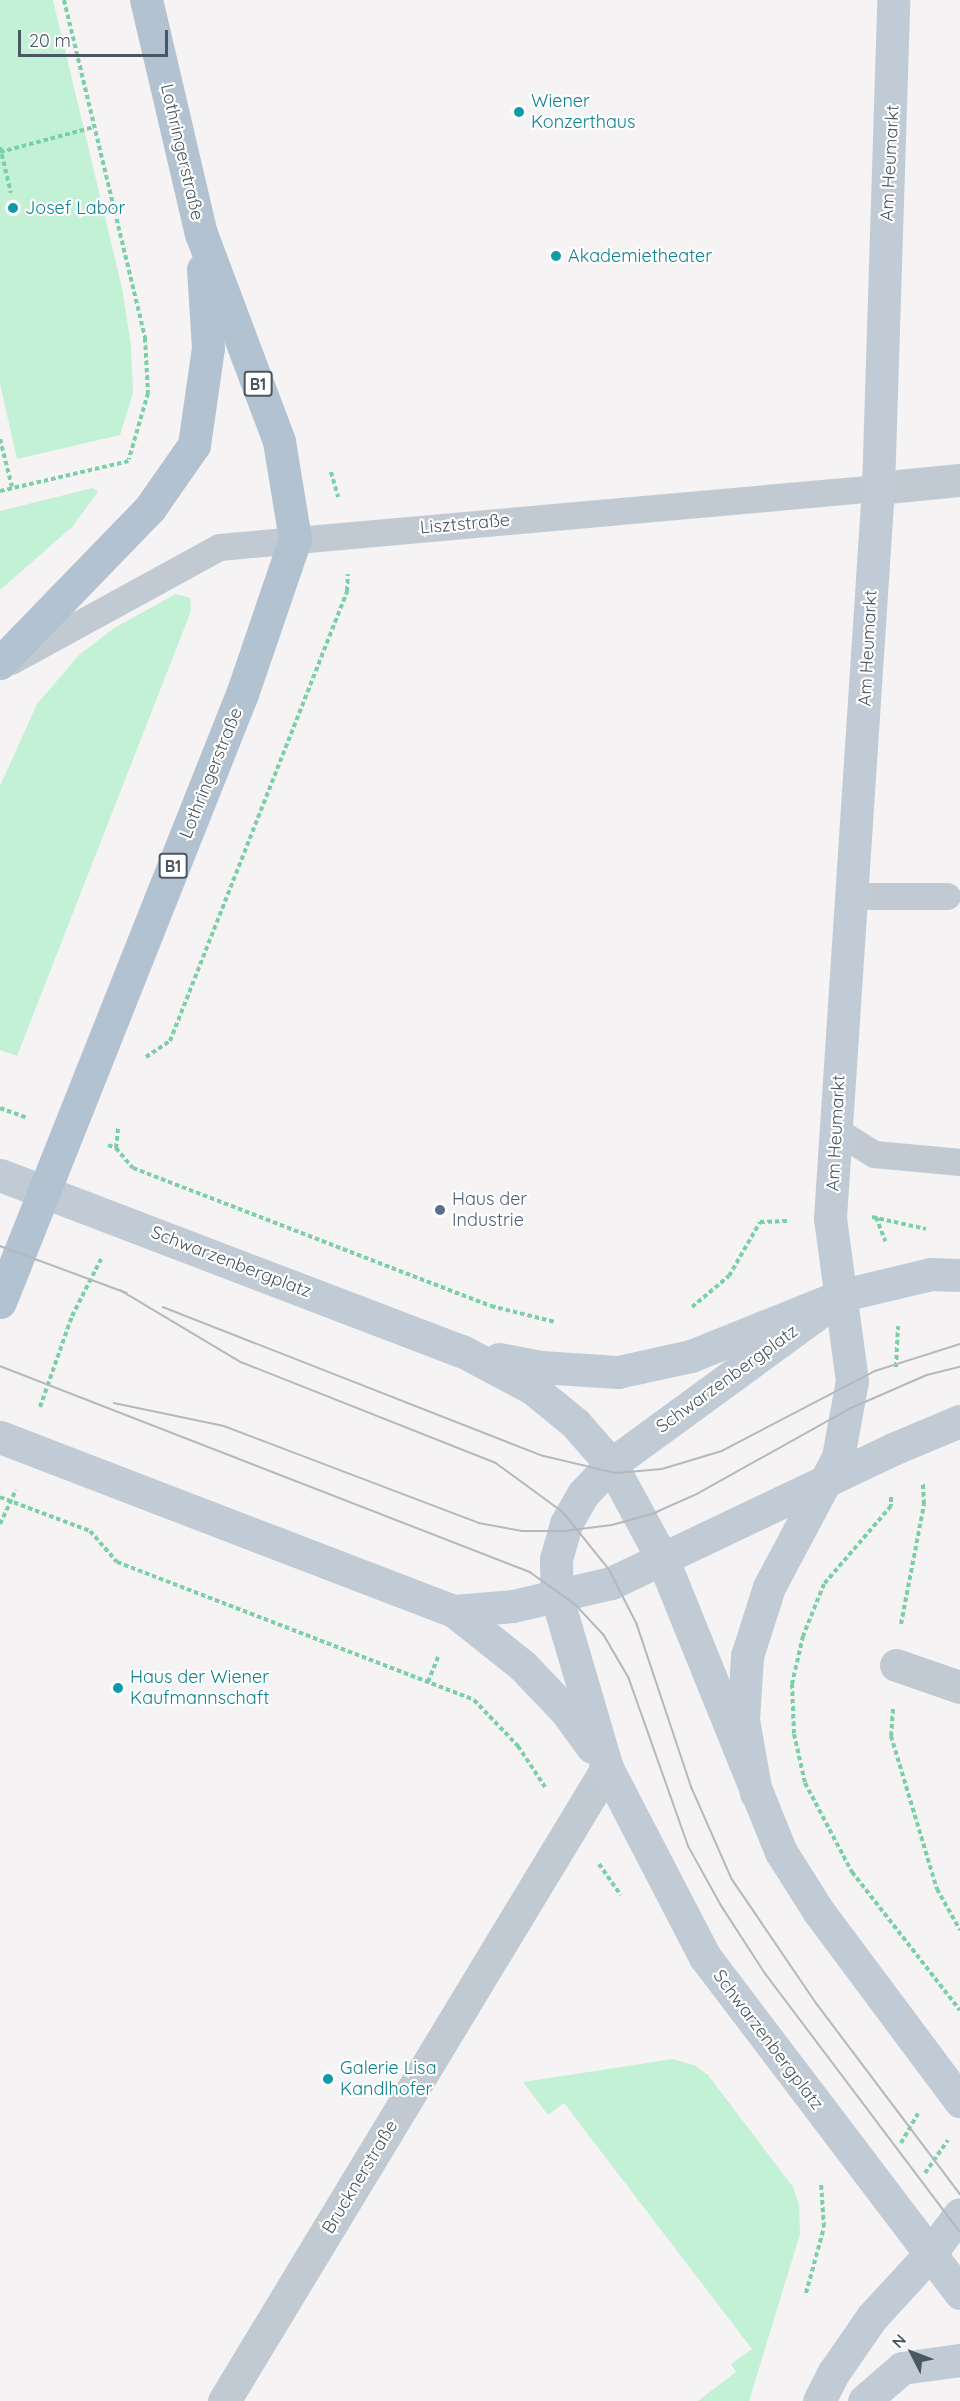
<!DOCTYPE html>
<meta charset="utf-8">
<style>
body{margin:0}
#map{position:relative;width:960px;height:2401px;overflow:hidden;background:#f5f3f3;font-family:Quicksand,sans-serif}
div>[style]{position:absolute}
.green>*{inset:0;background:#c3f1d5}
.path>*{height:4px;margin-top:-2px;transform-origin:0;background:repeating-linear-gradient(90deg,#7ad0a6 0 4.5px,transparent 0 7.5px)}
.lane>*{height:27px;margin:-13.5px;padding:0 13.5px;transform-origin:13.5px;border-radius:13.5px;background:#c1cad2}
.street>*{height:33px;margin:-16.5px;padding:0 16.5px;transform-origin:16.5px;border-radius:16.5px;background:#c1cad2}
.secondary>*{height:33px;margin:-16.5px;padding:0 16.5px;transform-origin:16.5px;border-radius:16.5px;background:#c1cbd6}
.primary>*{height:33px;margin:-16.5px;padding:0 16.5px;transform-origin:16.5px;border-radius:16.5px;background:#b3c2d1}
.tram>*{height:1.5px;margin:-0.75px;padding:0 0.75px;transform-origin:0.75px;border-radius:0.75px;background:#b5b8bd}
.dots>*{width:16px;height:16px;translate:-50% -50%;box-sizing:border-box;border:3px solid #fff;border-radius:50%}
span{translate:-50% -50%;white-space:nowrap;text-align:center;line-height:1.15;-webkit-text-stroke:4.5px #fff;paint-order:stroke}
.shield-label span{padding:2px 4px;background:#fff;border:2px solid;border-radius:4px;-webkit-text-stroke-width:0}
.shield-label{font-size:16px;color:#4a5661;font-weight:700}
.culture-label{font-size:18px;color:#0d838f}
.left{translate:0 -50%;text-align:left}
.street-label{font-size:18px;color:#4a5661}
.service-label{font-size:18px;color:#4e5e75}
.north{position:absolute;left:882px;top:2323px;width:60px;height:60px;-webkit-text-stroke:4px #fff;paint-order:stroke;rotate:312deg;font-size:16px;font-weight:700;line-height:24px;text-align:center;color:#4a5661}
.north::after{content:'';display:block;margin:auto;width:21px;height:27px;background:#4a5661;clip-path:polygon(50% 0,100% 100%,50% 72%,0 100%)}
.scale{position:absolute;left:18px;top:30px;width:150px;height:27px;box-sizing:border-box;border:3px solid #4a5661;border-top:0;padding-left:8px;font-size:18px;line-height:21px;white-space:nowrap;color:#4a5661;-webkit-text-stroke:4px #fff;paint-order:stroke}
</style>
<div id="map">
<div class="green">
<div style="clip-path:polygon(0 0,53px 0,122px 288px,131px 345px,133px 393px,120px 435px,17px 459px,0 384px)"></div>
<div style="clip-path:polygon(93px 488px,98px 492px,72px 527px,0 590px,0 511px)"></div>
<div style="clip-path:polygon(176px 594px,190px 598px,191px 611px,17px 1056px,0 1050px,0 786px,37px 704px,79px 655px,114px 628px)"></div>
<div style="clip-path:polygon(673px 2059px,696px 2066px,708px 2075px,793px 2187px,799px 2205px,800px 2234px,749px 2401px,698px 2401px,736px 2372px,731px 2364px,752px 2349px,564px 2103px,548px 2115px,523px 2082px)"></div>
</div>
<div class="path">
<div style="left:64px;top:0;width:348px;rotate:76.5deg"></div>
<div style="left:145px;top:338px;width:55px;rotate:86.9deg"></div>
<div style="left:148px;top:393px;width:69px;rotate:106.1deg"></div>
<div style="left:0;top:147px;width:47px;rotate:76.6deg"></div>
<div style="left:0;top:152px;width:97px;rotate:-14.9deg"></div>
<div style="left:0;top:439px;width:49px;rotate:76deg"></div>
<div style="left:331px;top:472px;width:26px;rotate:74deg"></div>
<div style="left:0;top:491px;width:132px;rotate:-13.1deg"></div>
<div style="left:146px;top:1057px;width:29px;rotate:-34deg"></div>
<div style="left:170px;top:1041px;width:484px;rotate:-68.5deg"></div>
<div style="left:347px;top:591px;width:17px;rotate:-87deg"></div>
<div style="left:0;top:1108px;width:29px;rotate:20deg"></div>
<div style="left:108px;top:1145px;width:9px;rotate:21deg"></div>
<div style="left:116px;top:1148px;width:26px;rotate:50deg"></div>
<div style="left:133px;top:1168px;width:384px;rotate:21.1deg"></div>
<div style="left:491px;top:1306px;width:66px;rotate:14deg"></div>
<div style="left:116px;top:1148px;width:20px;rotate:-84deg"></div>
<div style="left:872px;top:1217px;width:55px;rotate:12.5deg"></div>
<div style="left:876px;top:1217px;width:26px;rotate:69deg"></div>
<div style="left:692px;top:1307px;width:48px;rotate:-40deg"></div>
<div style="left:729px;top:1276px;width:62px;rotate:-60.1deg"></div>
<div style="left:760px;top:1222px;width:27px;rotate:-2deg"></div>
<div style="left:896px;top:1367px;width:41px;rotate:-87.2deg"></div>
<div style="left:40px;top:1407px;width:96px;rotate:-70.6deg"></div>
<div style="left:72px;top:1316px;width:64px;rotate:-63deg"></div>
<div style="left:0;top:1497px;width:96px;rotate:20.7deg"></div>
<div style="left:90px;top:1531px;width:41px;rotate:48.9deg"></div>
<div style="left:117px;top:1562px;width:383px;rotate:21.1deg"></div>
<div style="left:474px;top:1700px;width:64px;rotate:46.3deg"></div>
<div style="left:518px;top:1746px;width:49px;rotate:56.6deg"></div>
<div style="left:891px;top:1497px;width:9px;rotate:90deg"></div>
<div style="left:891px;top:1506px;width:103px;rotate:130.7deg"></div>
<div style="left:824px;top:1584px;width:56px;rotate:112deg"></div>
<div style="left:803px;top:1636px;width:49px;rotate:102.9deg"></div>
<div style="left:792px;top:1684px;width:50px;rotate:87.7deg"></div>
<div style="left:794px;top:1734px;width:50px;rotate:77.3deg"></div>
<div style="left:805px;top:1783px;width:101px;rotate:62.2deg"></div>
<div style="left:852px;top:1872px;width:175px;rotate:52deg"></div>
<div style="left:0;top:1524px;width:38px;rotate:-65deg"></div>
<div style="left:901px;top:1624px;width:122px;rotate:-79.1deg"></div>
<div style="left:924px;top:1504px;width:20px;rotate:-93deg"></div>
<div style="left:428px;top:1682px;width:29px;rotate:-68deg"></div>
<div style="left:893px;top:1709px;width:27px;rotate:94deg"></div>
<div style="left:891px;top:1736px;width:160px;rotate:73.3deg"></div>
<div style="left:937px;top:1889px;width:47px;rotate:60.7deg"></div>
<div style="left:599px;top:1864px;width:38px;rotate:55deg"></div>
<div style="left:901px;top:2143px;width:34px;rotate:-60deg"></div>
<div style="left:925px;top:2173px;width:40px;rotate:-55.1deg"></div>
<div style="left:806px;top:2293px;width:68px;rotate:-74.7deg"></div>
<div style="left:824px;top:2227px;width:44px;rotate:-93.9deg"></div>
</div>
<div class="lane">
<div style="left:11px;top:661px;width:237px;rotate:-28.7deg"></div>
<div style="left:219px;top:547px;width:662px;rotate:-5.12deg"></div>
<div style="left:849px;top:896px;width:98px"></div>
<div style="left:837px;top:1131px;width:44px;rotate:31.9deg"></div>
<div style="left:874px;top:1154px;width:86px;rotate:5.3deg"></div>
</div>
<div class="street">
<div style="left:878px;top:488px;width:82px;rotate:-5.6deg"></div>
<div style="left:896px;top:1665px;width:68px;rotate:19deg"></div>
<div style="left:224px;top:2401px;width:740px;rotate:-58.82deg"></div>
</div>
<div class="secondary">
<div style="left:0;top:1175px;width:494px;rotate:20.9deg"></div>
<div style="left:462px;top:1351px;width:79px;rotate:27.9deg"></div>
<div style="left:532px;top:1388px;width:55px;rotate:39.1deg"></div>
<div style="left:575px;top:1423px;width:55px;rotate:48.7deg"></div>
<div style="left:611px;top:1464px;width:109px;rotate:61.6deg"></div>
<div style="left:663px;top:1560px;width:315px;rotate:68deg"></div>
<div style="left:781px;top:1852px;width:71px;rotate:57.7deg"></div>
<div style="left:819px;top:1912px;width:236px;rotate:53.3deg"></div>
<div style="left:843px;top:1295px;width:287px;rotate:143.9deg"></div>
<div style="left:611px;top:1464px;width:41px;rotate:133deg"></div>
<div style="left:583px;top:1494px;width:34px;rotate:120deg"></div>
<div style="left:566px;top:1524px;width:36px;rotate:106deg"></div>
<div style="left:556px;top:1559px;width:39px;rotate:89deg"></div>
<div style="left:557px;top:1598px;width:177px;rotate:73.6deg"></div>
<div style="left:607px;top:1768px;width:213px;rotate:62.6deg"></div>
<div style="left:705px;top:1957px;width:422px;rotate:52.8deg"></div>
<div style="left:499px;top:1359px;width:42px;rotate:11deg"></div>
<div style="left:540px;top:1367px;width:78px;rotate:3.7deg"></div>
<div style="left:618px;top:1372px;width:75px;rotate:-12.4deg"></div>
<div style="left:691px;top:1356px;width:164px;rotate:-21.9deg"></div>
<div style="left:843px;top:1295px;width:90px;rotate:-13.4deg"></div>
<div style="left:931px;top:1274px;width:29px;rotate:2deg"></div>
<div style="left:0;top:1437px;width:486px;rotate:21deg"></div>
<div style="left:454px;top:1611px;width:87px;rotate:38.5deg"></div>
<div style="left:522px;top:1665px;width:64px;rotate:46.3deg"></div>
<div style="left:566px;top:1711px;width:44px;rotate:54.2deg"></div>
<div style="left:454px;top:1611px;width:59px;rotate:-4.8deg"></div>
<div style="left:513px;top:1606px;width:101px;rotate:-13.2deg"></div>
<div style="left:611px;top:1583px;width:312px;rotate:-25.4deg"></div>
<div style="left:893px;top:1449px;width:73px;rotate:-22.7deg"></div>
<div style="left:756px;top:1793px;width:74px;rotate:-100.1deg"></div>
<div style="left:743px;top:1720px;width:64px;rotate:-86.4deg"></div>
<div style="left:747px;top:1656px;width:72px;rotate:-72.3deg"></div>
<div style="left:769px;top:1587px;width:147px;rotate:-62deg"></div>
<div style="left:838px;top:1457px;width:77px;rotate:-79.6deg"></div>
<div style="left:852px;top:1381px;width:164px;rotate:-97.7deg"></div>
<div style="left:830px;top:1218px;width:732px;rotate:-86.24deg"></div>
<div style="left:878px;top:488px;width:488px;rotate:-88.2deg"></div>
<div style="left:819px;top:2401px;width:33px;rotate:-63deg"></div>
<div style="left:834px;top:2372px;width:67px;rotate:-55.4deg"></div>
<div style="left:872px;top:2317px;width:84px;rotate:-47.4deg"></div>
<div style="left:929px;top:2255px;width:51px;rotate:-52.9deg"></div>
<div style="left:864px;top:2401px;width:50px;rotate:-41deg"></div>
<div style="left:902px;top:2368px;width:59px;rotate:-7.9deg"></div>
</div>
<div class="primary">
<div style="left:0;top:663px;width:216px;rotate:-45.9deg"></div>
<div style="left:150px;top:508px;width:77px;rotate:-55.1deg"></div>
<div style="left:194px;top:445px;width:98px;rotate:-81.8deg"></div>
<div style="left:208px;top:348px;width:79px;rotate:-93.6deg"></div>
<div style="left:0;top:1302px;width:654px;rotate:-68.3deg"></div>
<div style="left:242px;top:694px;width:164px;rotate:-71.1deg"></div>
<div style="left:295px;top:539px;width:99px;rotate:-99.3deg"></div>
<div style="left:279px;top:441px;width:221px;rotate:-110.6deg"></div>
<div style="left:201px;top:234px;width:240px;rotate:-103.2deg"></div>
</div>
<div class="tram">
<div style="left:0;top:1246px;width:135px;rotate:20.3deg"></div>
<div style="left:120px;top:1290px;width:141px;rotate:30.8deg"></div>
<div style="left:241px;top:1362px;width:274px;rotate:21.6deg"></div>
<div style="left:496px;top:1463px;width:83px;rotate:36.2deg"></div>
<div style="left:563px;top:1512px;width:73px;rotate:51.1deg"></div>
<div style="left:609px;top:1569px;width:62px;rotate:63deg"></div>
<div style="left:637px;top:1624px;width:173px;rotate:71.5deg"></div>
<div style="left:692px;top:1788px;width:99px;rotate:66.3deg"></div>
<div style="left:732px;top:1879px;width:151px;rotate:55.8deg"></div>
<div style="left:817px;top:2004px;width:238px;rotate:53deg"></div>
<div style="left:163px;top:1307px;width:409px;rotate:21.4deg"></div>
<div style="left:544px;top:1456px;width:74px;rotate:13.3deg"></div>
<div style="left:616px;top:1473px;width:46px;rotate:-5deg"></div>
<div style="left:662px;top:1469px;width:63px;rotate:-16.7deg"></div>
<div style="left:722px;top:1451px;width:173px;rotate:-27.6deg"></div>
<div style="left:875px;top:1371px;width:89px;rotate:-17.6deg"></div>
<div style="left:0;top:1366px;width:569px;rotate:21.24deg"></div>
<div style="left:530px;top:1572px;width:55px;rotate:35.4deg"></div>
<div style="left:575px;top:1604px;width:42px;rotate:46.9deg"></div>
<div style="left:604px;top:1635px;width:50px;rotate:59.8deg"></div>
<div style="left:629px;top:1678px;width:179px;rotate:70.5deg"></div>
<div style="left:689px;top:1847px;width:66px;rotate:61.1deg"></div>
<div style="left:721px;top:1905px;width:81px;rotate:57.1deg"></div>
<div style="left:765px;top:1973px;width:324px;rotate:53deg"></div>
<div style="left:114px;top:1403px;width:112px;rotate:11.8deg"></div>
<div style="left:224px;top:1426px;width:273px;rotate:20.8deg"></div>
<div style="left:479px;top:1523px;width:44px;rotate:10.5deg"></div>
<div style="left:522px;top:1531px;width:42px"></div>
<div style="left:564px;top:1531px;width:48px;rotate:-7.1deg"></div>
<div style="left:612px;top:1525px;width:41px;rotate:-15.4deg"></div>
<div style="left:652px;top:1514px;width:49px;rotate:-24deg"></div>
<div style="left:697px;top:1494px;width:174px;rotate:-29.2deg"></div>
<div style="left:849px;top:1409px;width:85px;rotate:-23.6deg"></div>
<div style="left:927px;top:1375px;width:34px;rotate:-14deg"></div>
</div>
<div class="dots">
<div style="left:519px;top:112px;background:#0f9aa8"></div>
<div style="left:13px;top:208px;background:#0f9aa8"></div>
<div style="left:556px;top:256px;background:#0f9aa8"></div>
<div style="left:440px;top:1210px;background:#5c6f8a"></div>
<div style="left:118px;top:1688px;background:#0f9aa8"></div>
<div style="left:328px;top:2079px;background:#0f9aa8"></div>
</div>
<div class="shield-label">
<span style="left:258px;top:384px">B1</span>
<span style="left:173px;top:866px">B1</span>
</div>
<div class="culture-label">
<span class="left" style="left:531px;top:112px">Wiener<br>Konzerthaus</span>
<span class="left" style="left:25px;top:208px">Josef Labor</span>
<span class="left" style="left:568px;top:256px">Akademietheater</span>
<span class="left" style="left:130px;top:1688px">Haus der Wiener<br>Kaufmannschaft</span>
<span class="left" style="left:340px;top:2079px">Galerie Lisa<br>Kandlhofer</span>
</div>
<div class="street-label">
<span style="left:182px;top:152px;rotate:77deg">Lothringerstraße</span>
<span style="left:890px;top:163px;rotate:-87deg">Am Heumarkt</span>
<span style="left:465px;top:524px;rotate:-5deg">Lisztstraße</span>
<span style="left:868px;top:648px;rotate:-87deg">Am Heumarkt</span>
<span style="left:211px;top:773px;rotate:-68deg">Lothringerstraße</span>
<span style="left:836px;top:1133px;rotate:-87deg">Am Heumarkt</span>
<span style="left:231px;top:1262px;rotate:21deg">Schwarzenbergplatz</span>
<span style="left:727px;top:1379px;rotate:-36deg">Schwarzenbergplatz</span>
<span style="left:768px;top:2040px;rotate:53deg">Schwarzenbergplatz</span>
<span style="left:360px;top:2177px;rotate:-59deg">Brucknerstraße</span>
</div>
<div class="service-label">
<span class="left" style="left:452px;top:1210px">Haus der<br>Industrie</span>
</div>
<div class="north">N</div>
<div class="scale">20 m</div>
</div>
